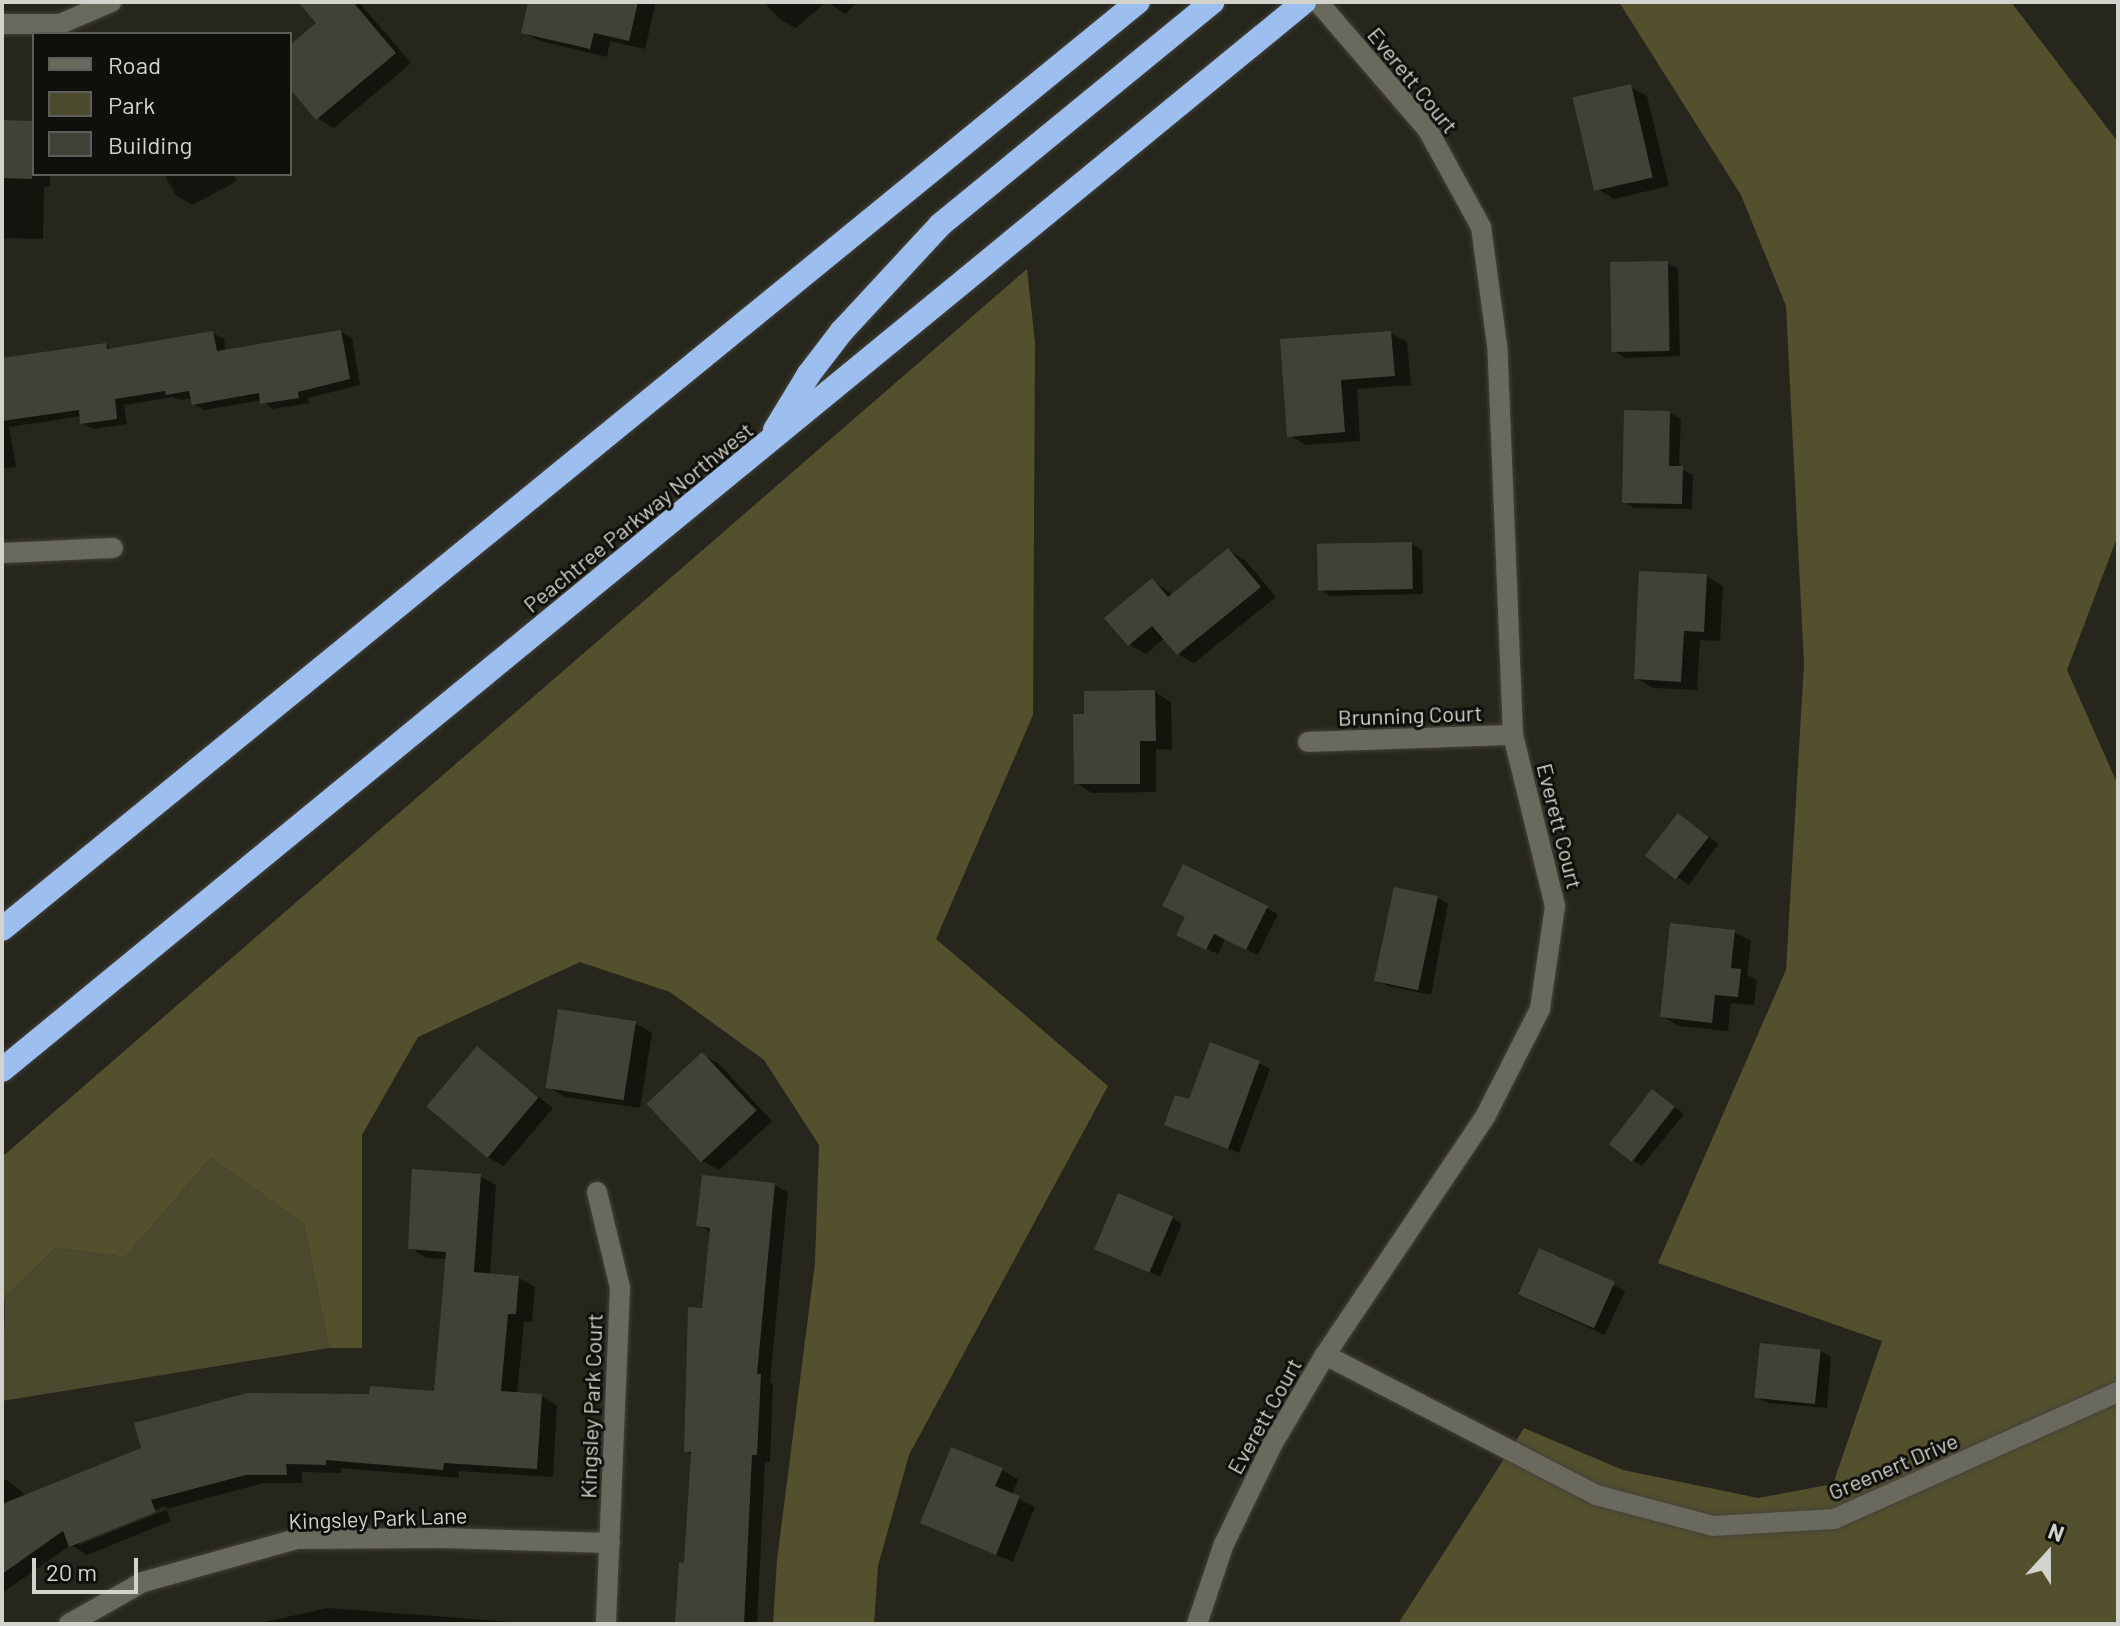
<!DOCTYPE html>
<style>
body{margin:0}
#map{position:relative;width:2120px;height:1626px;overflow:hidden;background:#27261d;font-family:Barlow,sans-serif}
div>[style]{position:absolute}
.green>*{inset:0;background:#4b492e}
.forest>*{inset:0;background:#53502e}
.shadow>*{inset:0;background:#0007;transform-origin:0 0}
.building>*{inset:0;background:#414137;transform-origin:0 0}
.roads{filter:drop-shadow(0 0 2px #43423a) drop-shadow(0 0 2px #43423a)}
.minor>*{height:20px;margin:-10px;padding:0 10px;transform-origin:10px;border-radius:10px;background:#69695e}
.highway>*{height:24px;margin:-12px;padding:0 12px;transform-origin:12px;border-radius:12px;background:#9dbfef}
span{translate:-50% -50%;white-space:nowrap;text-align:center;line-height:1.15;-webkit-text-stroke:6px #0f0f0b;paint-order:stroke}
.street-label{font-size:22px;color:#d3d3cd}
.frame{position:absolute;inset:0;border:4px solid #d3d3cd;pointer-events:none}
.legend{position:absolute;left:32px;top:32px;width:260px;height:144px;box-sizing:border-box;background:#0f0f0b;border:2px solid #5d5d59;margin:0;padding:10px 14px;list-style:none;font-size:24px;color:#d3d3cd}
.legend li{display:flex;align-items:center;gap:16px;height:40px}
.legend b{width:40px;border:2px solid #5d5d59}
.north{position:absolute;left:2008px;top:1514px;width:80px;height:80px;-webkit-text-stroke:6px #0f0f0b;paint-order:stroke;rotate:21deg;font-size:22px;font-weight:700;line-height:32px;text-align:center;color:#d3d3cd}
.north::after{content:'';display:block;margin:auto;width:28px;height:36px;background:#d3d3cd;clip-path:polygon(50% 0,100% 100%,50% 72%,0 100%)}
.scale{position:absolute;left:32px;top:1558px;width:106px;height:36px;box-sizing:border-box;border:4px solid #d3d3cd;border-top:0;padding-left:10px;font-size:24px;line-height:28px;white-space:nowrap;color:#d3d3cd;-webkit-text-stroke:6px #0f0f0b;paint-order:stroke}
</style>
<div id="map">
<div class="green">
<div style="clip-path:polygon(211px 1158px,304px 1224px,329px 1348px,2px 1401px,5px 1297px,55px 1248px,125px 1257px)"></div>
</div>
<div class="forest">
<div style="clip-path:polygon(1619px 2px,2011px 2px,2118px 142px,2118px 535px,2067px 670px,2118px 785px,2118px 1624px,1398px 1624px,1524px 1428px,1623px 1470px,1758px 1498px,1833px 1484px,1882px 1341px,1658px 1263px,1786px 970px,1804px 664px,1786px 306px,1741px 195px)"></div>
<div style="clip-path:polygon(1027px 269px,1035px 343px,1033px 715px,936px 939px,1108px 1086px,909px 1455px,878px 1566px,874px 1624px,773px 1624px,777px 1560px,815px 1263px,819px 1145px,764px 1060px,670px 992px,580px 962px,418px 1037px,362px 1135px,362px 1348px,329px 1348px,304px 1224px,211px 1158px,125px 1257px,55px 1248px,5px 1297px,2px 1334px,2px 1157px)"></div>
</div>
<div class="shadow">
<div style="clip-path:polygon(300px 2px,359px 2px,411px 63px,334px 128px,317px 118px,290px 86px,290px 48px,319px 23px)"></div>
<div style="clip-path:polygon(530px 2px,656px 2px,645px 49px,610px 41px,607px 57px,540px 41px,523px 32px)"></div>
<div style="clip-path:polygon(764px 2px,826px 2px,796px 28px,779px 19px)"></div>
<div style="clip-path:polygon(827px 2px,858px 2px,845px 14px)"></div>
<div style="clip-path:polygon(1630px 87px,1647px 96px,1669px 186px,1614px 199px,1598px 189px)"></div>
<div style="clip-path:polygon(2px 122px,34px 123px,34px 174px,50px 174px,50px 186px,44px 187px,43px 239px,2px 238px)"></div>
<div style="clip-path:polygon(164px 174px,233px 174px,237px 181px,193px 205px,176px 196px)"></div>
<div style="clip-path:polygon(1667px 263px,1678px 269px,1680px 356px,1625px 358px,1615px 351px)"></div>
<div style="clip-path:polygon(341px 332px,352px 338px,360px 385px,308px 398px,309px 403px,273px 409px,262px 400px,204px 410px,193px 404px,192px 398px,179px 400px,173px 397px,124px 405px,127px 424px,93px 429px,82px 423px,82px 416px,9px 427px,16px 467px,2px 469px,2px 361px,106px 345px,114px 350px,213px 333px,224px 339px,226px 351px)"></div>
<div style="clip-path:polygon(1390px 333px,1407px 342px,1411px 385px,1357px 389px,1360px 441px,1306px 445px,1289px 435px,1282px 340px)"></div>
<div style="clip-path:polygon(1670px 413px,1681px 419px,1679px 468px,1693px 475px,1692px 509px,1634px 508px,1624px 502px)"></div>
<div style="clip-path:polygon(1411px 544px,1422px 550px,1423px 594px,1330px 596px,1319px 589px)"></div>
<div style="clip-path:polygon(1228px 550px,1245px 560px,1276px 597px,1194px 663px,1178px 654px,1165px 638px,1146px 654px,1129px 644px,1152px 580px,1173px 595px)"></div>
<div style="clip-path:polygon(1706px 576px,1723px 586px,1720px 641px,1700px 640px,1697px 690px,1653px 688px,1636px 678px)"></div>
<div style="clip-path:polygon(1155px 692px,1171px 702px,1172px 750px,1156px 749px,1156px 792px,1092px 793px,1076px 783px,1086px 716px)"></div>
<div style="left:1679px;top:815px;width:49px;height:51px;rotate:36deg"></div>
<div style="clip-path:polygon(1396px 889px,1438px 898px,1448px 904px,1431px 995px,1388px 986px,1378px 980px)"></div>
<div style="clip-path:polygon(1267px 908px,1278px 914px,1258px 955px,1225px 939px,1218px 954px,1189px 941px)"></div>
<div style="clip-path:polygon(1734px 932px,1751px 941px,1747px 975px,1757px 980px,1754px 1005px,1731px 1003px,1728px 1031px,1679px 1026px,1662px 1016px)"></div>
<div style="clip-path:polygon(635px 1023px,652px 1033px,640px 1108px,565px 1097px,549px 1087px)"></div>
<div style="clip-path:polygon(478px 1049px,553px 1108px,504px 1166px,487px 1157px,428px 1106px)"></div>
<div style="clip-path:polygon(702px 1055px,719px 1064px,772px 1121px,719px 1170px,702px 1161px)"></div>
<div style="clip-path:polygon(1259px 1063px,1270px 1069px,1239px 1153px,1177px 1130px,1190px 1102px)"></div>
<div style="clip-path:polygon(1653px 1091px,1684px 1114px,1642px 1166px,1632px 1160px)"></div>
<div style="clip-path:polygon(evenodd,480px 1176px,496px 1185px,490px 1275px,519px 1278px,535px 1287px,532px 1322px,524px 1322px,517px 1395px,541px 1396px,557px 1405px,553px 1477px,459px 1471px,459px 1478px,341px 1468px,341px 1473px,302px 1472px,302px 1483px,264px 1483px,166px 1509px,171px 1521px,87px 1555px,71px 1545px,2px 1593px,2px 1482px,6px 1479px,27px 1496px,371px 1397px,436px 1393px,447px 1259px,426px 1258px,410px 1248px,480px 1176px,165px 1506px,166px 1510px,79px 1545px,79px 1541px,165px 1506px)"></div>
<div style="clip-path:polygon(774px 1185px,788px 1192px,770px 1382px,773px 1384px,770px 1462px,765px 1462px,757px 1624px,677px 1624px,686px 1565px,693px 1455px,686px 1451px,711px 1233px,699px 1225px)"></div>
<div style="clip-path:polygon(1172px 1218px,1182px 1224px,1160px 1277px,1097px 1248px)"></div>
<div style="left:1540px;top:1251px;width:94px;height:49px;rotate:25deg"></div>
<div style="clip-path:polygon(1820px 1351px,1831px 1357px,1827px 1408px,1768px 1403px,1757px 1397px)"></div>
<div style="clip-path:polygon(1002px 1470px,1018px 1479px,1012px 1495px,1035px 1507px,1013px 1562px,922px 1523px)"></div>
<div style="clip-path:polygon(328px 1608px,527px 1623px,529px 1624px,255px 1624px)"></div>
</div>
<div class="building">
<div style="clip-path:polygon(298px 2px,353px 2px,396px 53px,316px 120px,290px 89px,290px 45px,316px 23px)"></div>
<div style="clip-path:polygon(528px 2px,638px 2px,629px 41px,594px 33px,590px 49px,521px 33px)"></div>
<div style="left:1631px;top:84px;width:96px;height:60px;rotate:77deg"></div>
<div style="left:2px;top:120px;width:32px;height:58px;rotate:2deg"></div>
<div style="left:1668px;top:261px;width:90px;height:58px;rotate:89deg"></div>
<div style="clip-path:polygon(341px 330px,350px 379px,298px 392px,299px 398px,260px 404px,259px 393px,192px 405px,189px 391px,166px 395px,165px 391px,115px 399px,117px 419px,80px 424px,79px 410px,2px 421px,2px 358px,106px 343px,107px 349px,213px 331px,217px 351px)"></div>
<div style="clip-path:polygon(1391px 331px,1395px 376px,1341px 380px,1345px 432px,1287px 437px,1280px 339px)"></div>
<div style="clip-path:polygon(1624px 410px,1670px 411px,1669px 466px,1683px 466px,1682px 504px,1622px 503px)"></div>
<div style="left:1412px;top:542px;width:47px;height:95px;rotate:89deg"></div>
<div style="clip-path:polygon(1228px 548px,1261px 587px,1177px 655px,1152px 626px,1128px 646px,1104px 618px,1152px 578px,1168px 597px)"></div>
<div style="clip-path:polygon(1639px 571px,1707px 574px,1704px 632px,1684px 631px,1681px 682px,1634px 679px)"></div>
<div style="clip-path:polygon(1155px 690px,1156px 741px,1140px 741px,1140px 784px,1074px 784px,1073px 714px,1084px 714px,1084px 691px)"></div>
<div style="left:1678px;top:813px;width:39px;height:54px;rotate:38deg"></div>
<div style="clip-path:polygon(1183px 864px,1268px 906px,1246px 950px,1214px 934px,1206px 950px,1176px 935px,1185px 917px,1162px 906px)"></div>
<div style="left:1394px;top:887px;width:45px;height:96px;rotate:12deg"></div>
<div style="clip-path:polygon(1670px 923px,1735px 930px,1731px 968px,1741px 969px,1738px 997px,1715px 995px,1712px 1023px,1660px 1017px)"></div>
<div style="left:558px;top:1009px;width:79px;height:80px;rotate:9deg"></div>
<div style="clip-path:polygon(1210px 1042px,1260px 1061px,1228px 1149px,1164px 1125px,1175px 1095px,1189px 1099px)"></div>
<div style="left:477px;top:1046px;width:80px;height:79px;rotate:40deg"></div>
<div style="left:702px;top:1052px;width:80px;height:76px;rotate:47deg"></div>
<div style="left:1652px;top:1089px;width:29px;height:70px;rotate:38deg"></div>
<div style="clip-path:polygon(412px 1169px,481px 1174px,474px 1272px,519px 1276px,516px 1314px,508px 1314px,501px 1391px,542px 1394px,537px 1469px,444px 1463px,443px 1470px,326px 1460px,326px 1465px,286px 1464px,287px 1475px,246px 1475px,151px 1500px,156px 1512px,69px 1547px,63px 1531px,2px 1574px,2px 1504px,141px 1448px,134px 1423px,247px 1393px,369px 1394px,370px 1386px,434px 1391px,446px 1252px,408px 1249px)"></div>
<div style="clip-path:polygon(702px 1175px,775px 1183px,757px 1374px,761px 1374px,757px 1455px,752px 1455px,744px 1624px,675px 1624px,679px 1562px,684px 1563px,691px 1452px,684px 1452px,688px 1307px,702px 1308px,710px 1228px,696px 1226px)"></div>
<div style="left:1118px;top:1193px;width:60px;height:61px;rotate:23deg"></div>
<div style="left:1539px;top:1248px;width:83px;height:51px;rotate:24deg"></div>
<div style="left:1760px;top:1343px;width:61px;height:55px;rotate:6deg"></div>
<div style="clip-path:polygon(951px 1447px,1003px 1468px,995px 1486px,1020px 1496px,996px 1555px,920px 1523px)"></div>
</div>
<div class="roads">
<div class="minor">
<div style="left:2px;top:24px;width:58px"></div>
<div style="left:60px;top:24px;width:56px;rotate:-23.3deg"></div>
<div style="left:2px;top:553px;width:111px;rotate:-2.6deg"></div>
<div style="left:1308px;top:742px;width:205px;rotate:-2deg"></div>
<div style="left:597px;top:1192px;width:99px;rotate:76.5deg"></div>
<div style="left:620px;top:1288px;width:336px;rotate:92.4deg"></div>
<div style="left:1325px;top:1355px;width:305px;rotate:27.3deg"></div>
<div style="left:1596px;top:1495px;width:121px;rotate:14.8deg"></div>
<div style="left:1713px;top:1526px;width:121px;rotate:-3.3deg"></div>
<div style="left:1834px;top:1519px;width:311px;rotate:-24.1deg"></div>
<div style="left:69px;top:1624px;width:85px;rotate:-29.6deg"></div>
<div style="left:143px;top:1582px;width:160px;rotate:-15.6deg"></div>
<div style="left:297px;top:1539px;width:144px;rotate:-0.4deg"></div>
<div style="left:441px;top:1538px;width:169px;rotate:1.7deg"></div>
<div style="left:1197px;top:1624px;width:84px;rotate:-71.4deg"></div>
<div style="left:1224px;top:1544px;width:112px;rotate:-64.1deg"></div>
<div style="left:1273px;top:1443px;width:102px;rotate:-59.4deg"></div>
<div style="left:1325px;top:1355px;width:289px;rotate:-56.1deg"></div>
<div style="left:1486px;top:1115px;width:119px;rotate:-63deg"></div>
<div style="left:1540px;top:1009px;width:104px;rotate:-81.7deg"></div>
<div style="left:1555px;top:906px;width:176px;rotate:-103.8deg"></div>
<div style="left:1513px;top:735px;width:390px;rotate:-92.3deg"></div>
<div style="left:1497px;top:345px;width:119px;rotate:-97.7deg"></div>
<div style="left:1481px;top:227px;width:111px;rotate:-118.7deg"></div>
<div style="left:1428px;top:130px;width:169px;rotate:-130.7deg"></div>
</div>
<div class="highway">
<div style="left:775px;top:430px;width:66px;rotate:-58.7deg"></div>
<div style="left:809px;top:374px;width:54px;rotate:-52.5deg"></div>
<div style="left:842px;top:331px;width:144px;rotate:-47.2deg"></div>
<div style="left:940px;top:225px;width:352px;rotate:-39.3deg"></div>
<div style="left:2px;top:929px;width:1466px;rotate:-39.22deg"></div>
<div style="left:2px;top:1070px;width:1684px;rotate:-39.36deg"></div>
</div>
</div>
<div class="street-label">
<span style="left:1413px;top:80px;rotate:51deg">Everett Court</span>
<span style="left:638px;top:517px;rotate:-39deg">Peachtree Parkway Northwest</span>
<span style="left:1410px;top:715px;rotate:-2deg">Brunning Court</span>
<span style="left:1560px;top:826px;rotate:76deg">Everett Court</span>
<span style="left:591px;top:1406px;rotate:-88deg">Kingsley Park Court</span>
<span style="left:1264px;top:1416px;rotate:-61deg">Everett Court</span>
<span style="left:1893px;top:1466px;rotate:-23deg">Greenert Drive</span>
<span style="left:378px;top:1518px;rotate:-2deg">Kingsley Park Lane</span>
</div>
<div class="frame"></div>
<ul class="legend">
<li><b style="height:10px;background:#69695e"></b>Road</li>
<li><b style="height:22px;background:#4b492e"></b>Park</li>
<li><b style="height:22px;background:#414137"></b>Building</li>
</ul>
<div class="north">N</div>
<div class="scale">20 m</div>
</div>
